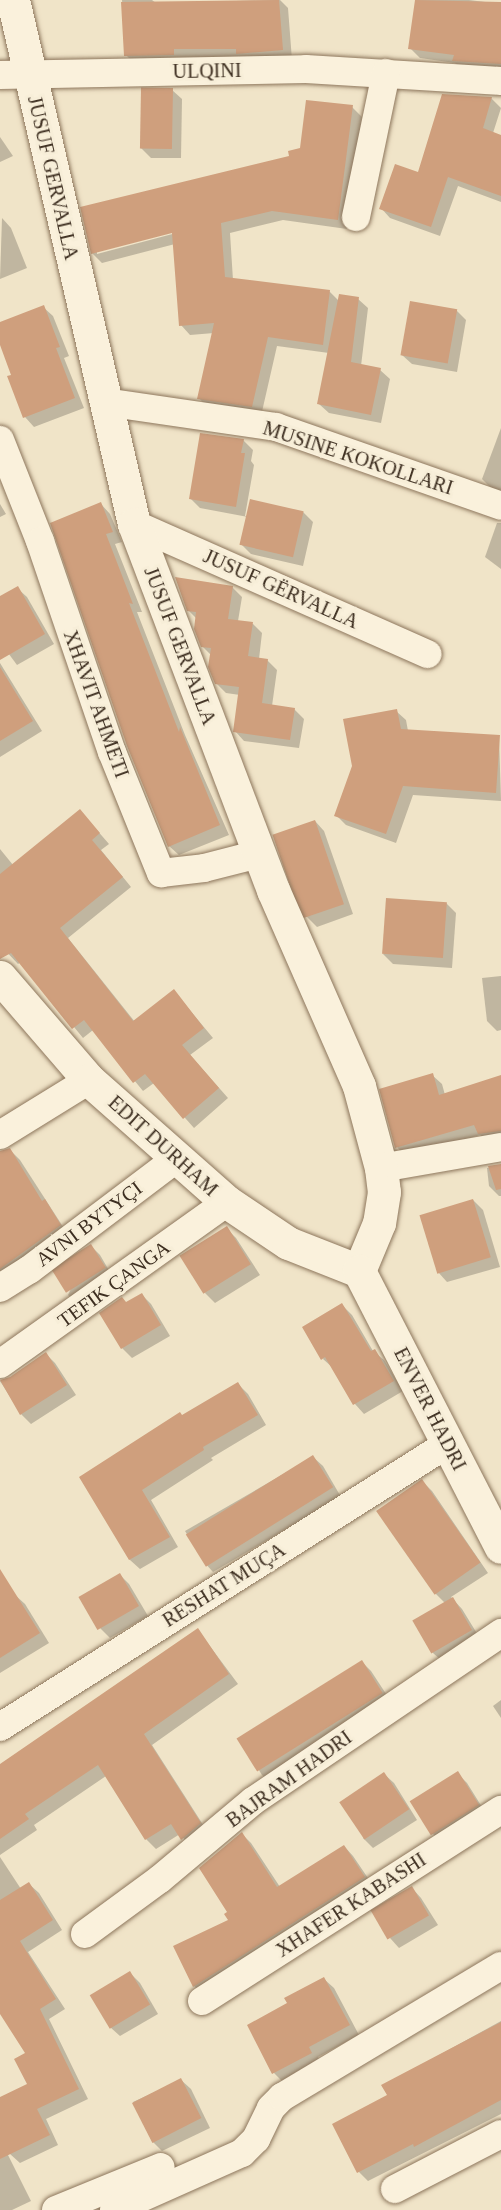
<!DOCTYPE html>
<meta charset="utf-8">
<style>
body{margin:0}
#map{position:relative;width:501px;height:2210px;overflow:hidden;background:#f0e4c8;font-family:Georgia,serif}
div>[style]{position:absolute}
.shadow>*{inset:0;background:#0003}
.building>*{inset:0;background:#cf9f7d;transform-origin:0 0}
.roads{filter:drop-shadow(0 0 2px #8d765c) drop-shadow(0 0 2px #8d765c)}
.street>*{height:28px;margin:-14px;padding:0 14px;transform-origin:14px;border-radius:14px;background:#faf1dc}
.secondary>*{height:33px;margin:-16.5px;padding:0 16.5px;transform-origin:16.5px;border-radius:16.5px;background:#faf1dc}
span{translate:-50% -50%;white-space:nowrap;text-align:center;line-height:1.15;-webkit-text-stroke:6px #f7eed8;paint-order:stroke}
.street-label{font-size:20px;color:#3d2e20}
</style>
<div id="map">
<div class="shadow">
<div style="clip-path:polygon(122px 0,152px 0,156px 3px,280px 0,288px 8px,292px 60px,136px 65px,126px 55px)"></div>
<div style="clip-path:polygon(416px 0,469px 0,501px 4px,501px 73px,463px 71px,455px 63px,420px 58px,410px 48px)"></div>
<div style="clip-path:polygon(172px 90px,182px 99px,181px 158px,151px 158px,141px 148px)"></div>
<div style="clip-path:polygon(491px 98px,501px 108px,493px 133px,501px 136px,501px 202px,458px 186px,440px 236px,390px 218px,381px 208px,419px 174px)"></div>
<div style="clip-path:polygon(evenodd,307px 101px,352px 107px,362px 117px,347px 229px,283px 220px,230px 233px,233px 280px,329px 291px,339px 301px,340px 296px,358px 299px,368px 308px,361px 366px,380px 370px,390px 379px,381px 423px,329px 413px,319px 404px,329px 353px,277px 346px,261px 416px,208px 408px,199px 398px,214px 333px,190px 335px,181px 325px,175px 244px,102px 263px,92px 253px,82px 208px,290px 157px,290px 152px,301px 150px,307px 101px,179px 230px,180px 232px,97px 254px,97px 251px,179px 230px)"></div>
<div style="clip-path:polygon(0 137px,13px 156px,0 162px)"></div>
<div style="clip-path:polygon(2px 218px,11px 228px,27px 268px,0 279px)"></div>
<div style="clip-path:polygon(43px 307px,53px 316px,69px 356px,64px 358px,84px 408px,34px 427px,25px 417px,9px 377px,13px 376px,0 341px,0 323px)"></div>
<div style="clip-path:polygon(456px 310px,466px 320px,457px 372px,412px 364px,402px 355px)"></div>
<div style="clip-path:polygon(501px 428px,501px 492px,492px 489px,482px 479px)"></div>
<div style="clip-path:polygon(243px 440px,253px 450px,251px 461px,254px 465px,245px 516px,303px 512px,313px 522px,303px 566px,251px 554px,241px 544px,248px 517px,200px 508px,190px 498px)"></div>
<div style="clip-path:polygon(0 504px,6px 514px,0 517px)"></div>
<div style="clip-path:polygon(101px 504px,110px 514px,122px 542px,115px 544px,142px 612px,137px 612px,185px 735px,229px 835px,179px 855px,169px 846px,129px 746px)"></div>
<div style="clip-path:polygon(497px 523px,501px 523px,501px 569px,485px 557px)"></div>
<div style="clip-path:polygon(232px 587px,242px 597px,238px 621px,253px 624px,262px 633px,259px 659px,267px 660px,277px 670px,272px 706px,294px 709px,304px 719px,299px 748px,244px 741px,235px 731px,240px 695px,226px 693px,216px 683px,211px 655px,202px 646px,197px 619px,188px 610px)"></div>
<div style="clip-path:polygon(17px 588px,27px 597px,54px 644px,17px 665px,0 642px,0 598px)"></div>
<div style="clip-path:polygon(0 663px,42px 731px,0 757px)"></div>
<div style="clip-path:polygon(396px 711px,406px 720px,408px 731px,499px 737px,501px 801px,413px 795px,396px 843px,346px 825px,336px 815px)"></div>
<div style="clip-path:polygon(89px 821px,109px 844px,101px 850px,131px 887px,68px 938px,135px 1022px,174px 991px,213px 1038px,190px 1055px,228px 1098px,194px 1128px,154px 1083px,143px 1091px,93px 1030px,83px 1038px,21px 962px,18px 964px,0 945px,0 849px,13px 865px)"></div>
<div style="clip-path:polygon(315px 821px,324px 831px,353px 914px,317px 927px,307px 917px)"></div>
<div style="clip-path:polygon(446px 903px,456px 913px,452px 968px,393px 964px,383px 954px)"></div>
<div style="clip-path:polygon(501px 976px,501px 1030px,497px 1031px,487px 1021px,482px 978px)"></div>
<div style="clip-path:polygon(432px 1075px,442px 1084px,445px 1095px,501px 1076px,501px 1142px,489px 1143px,480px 1135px,406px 1157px,397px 1147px)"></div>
<div style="clip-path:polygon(10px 1150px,20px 1160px,69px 1236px,0 1286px,0 1153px)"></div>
<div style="clip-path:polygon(501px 1165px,501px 1196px,499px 1196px,489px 1186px,487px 1168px)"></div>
<div style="clip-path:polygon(473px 1200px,483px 1210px,500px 1267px,447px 1282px,438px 1272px)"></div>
<div style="clip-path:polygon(226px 1228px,236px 1238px,260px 1275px,215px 1303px,205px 1293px)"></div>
<div style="clip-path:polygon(91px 1246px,100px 1255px,114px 1279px,78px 1305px,68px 1295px)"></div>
<div style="clip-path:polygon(142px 1295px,151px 1304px,170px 1336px,132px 1358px,122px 1348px,127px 1303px)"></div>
<div style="clip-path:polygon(342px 1305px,352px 1315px,373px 1351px,384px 1360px,403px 1391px,364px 1414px,355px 1404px,333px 1368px,323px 1359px)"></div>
<div style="clip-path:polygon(46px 1354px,55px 1363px,76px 1395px,31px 1424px,21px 1414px,0 1381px,10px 1379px)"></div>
<div style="clip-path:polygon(238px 1384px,248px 1394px,266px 1425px,211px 1458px,213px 1460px,151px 1500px,178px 1547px,140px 1569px,130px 1560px,81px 1478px)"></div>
<div style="clip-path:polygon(313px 1457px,323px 1466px,341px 1497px,213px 1572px,204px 1562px,185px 1531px)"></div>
<div style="clip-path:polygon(422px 1481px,432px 1491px,488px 1573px,451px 1597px,462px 1609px,481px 1640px,443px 1662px,433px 1653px,415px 1621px,445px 1603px,434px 1592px)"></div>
<div style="clip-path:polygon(120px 1575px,129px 1584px,148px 1616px,110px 1638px,100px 1628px)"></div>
<div style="clip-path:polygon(15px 1595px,25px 1604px,49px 1643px,0 1673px,0 1604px)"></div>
<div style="clip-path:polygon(198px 1630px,238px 1684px,152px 1745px,209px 1834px,192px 1848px,180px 1834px,156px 1849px,146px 1839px,106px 1776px,34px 1825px,37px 1830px,0 1855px,0 1766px)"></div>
<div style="clip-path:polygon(362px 1662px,371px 1671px,392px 1703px,272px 1784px,262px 1775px,240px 1740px)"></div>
<div style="clip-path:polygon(501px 1700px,501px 1718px,493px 1706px)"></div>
<div style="clip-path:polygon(457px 1773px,467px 1783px,487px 1815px,443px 1843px,433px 1834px)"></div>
<div style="clip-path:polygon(384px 1774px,394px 1783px,417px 1820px,373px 1848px,363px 1838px)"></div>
<div style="clip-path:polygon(242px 1834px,251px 1843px,280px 1887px,344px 1846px,353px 1856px,374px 1887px,204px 1996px,194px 1986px,230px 1921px)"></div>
<div style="clip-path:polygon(0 1857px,21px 1889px,29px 1884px,39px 1893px,62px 1930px,28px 1952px,65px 2009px,49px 2019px,88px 2099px,46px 2119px,58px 2145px,20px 2163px,10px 2154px,0 2133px,0 2099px,29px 2085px,27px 2054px,0 2011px)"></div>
<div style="clip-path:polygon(412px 1888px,421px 1898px,438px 1925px,399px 1948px,390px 1938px)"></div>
<div style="clip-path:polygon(130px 1973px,140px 1983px,158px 2014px,120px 2036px,110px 2027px)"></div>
<div style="clip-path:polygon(324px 1979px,334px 1988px,359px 2035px,318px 2057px,321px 2063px,283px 2082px,274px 2073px,289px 2004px)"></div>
<div style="clip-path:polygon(501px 2021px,501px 2114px,368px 2181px,359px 2172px,389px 2096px,383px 2086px)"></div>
<div style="clip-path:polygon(181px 2080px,191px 2089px,210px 2128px,162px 2151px,152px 2141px,133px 2102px)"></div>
<div style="clip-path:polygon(0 2146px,7px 2153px,31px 2201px,12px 2210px,0 2210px)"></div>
</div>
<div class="building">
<div style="clip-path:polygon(279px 0,283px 50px,236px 54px,236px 49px,174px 49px,174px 55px,124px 56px,121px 2px)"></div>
<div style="clip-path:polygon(415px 0,501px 2px,501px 64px,452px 61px,454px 55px,408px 49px)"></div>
<div style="left:173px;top:88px;width:61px;height:32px;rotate:91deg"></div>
<div style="clip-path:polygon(442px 94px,492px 97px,483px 128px,501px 135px,501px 196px,448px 177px,431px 227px,379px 209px,395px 164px,418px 172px)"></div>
<div style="clip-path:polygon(306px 100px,353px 105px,338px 220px,272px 211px,221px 223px,225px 277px,330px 290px,323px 345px,268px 337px,252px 407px,197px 399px,214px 323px,179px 326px,172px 233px,91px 254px,80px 207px,289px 156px,288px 151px,300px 148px)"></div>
<div style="clip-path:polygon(339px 294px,359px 297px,351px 362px,381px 368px,371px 415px,317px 404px)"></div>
<div style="left:410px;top:301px;width:48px;height:55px;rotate:10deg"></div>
<div style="clip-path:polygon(44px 305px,60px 347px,56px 348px,75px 398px,23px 418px,7px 376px,11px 375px,0 345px,0 322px)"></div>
<div style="clip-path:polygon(200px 433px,244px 439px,241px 453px,245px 453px,236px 507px,189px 499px)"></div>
<div style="left:250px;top:499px;width:55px;height:47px;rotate:13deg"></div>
<div style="clip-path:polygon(101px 502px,113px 532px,106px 534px,133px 604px,129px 603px,179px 732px,180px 727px,220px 825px,168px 847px,127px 746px,50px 523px)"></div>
<div style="clip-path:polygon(175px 577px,233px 586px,228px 619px,253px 622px,248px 656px,268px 659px,262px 703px,295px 708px,290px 740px,233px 732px,239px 687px,215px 684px,208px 667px,211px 648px,201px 647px,194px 629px,196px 612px,187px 611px)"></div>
<div style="clip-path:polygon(18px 586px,45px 634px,0 660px,0 596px)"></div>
<div style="clip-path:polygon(0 667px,33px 721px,0 741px)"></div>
<div style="clip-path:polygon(397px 709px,401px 729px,500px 735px,496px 793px,403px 786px,386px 834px,334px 816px,352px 766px,343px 719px)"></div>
<div style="clip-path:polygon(80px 809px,100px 833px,92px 840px,123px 877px,60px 928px,133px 1021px,174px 989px,204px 1028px,182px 1045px,219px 1088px,183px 1119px,145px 1074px,133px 1083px,84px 1020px,72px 1029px,11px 953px,0 959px,0 874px)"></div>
<div style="left:315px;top:820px;width:89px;height:45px;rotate:71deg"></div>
<div style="left:386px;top:898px;width:61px;height:56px;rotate:4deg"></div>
<div style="clip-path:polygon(433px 1073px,439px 1095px,501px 1075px,501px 1131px,478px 1134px,474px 1125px,395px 1148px,379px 1089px)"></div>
<div style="clip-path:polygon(10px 1148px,42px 1201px,45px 1199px,61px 1225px,0 1269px,0 1151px)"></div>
<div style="clip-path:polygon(501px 1164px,501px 1189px,496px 1190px,488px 1166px)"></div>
<div style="left:473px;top:1199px;width:61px;height:56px;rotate:73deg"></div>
<div style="left:227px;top:1226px;width:45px;height:56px;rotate:58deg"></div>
<div style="left:91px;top:1244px;width:28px;height:47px;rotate:58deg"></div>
<div style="clip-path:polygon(142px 1293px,161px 1325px,121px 1349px,99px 1313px,122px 1297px,126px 1302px)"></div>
<div style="clip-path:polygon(342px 1303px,371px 1351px,375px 1349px,394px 1381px,353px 1405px,325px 1357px,321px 1360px,302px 1327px)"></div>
<div style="clip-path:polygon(46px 1352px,67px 1385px,20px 1415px,0 1380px,10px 1377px)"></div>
<div style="clip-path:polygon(238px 1382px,258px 1415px,203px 1447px,204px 1450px,142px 1490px,170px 1537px,129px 1560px,79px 1477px,180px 1412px,182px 1415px)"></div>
<div style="left:313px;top:1455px;width:38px;height:150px;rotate:58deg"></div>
<div style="left:422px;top:1479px;width:102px;height:56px;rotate:55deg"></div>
<div style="clip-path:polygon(0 1569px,40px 1633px,0 1658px)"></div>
<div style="left:120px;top:1573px;width:38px;height:48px;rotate:60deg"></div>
<div style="left:453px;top:1597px;width:38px;height:47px;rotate:60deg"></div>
<div style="clip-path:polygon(198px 1628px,229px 1674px,144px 1734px,201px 1823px,181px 1840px,171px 1824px,145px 1840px,98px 1765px,25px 1814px,29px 1819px,0 1839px,0 1764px)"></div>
<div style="left:362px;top:1660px;width:39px;height:148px;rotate:58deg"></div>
<div style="left:458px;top:1771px;width:40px;height:57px;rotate:58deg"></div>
<div style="left:384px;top:1772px;width:45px;height:54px;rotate:56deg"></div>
<div style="clip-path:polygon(242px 1832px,277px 1887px,344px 1845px,365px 1877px,193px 1987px,173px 1946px,228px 1920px,224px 1914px,227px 1912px,199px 1868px)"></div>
<div style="clip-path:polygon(29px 1882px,53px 1920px,20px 1941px,56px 1999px,40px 2009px,79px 2089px,37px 2109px,50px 2135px,0 2159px,0 2097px,27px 2084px,14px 2059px,25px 2053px,0 2014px,0 1900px)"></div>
<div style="left:412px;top:1886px;width:34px;height:48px;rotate:60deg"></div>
<div style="left:130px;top:1971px;width:39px;height:47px;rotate:59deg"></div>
<div style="clip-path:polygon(324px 1977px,350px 2025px,309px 2047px,312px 2053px,272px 2074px,247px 2025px,287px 2003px,284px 1998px)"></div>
<div style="clip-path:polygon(501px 2022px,501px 2100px,414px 2147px,413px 2144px,357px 2173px,332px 2124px,387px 2095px,381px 2085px)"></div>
<div style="left:181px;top:2078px;width:45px;height:55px;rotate:63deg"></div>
</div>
<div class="roads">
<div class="street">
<div style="left:0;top:75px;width:306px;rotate:-1.1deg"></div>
<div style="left:306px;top:69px;width:195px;rotate:3.5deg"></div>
<div style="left:356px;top:217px;width:147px;rotate:-78.2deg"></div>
<div style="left:105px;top:402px;width:173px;rotate:8.3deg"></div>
<div style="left:276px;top:427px;width:238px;rotate:19.3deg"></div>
<div style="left:0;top:440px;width:109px;rotate:68.4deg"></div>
<div style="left:40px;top:541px;width:223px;rotate:71.2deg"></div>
<div style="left:112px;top:752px;width:131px;rotate:68deg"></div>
<div style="left:161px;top:873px;width:43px;rotate:-6.6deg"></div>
<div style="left:204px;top:868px;width:57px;rotate:-14.3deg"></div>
<div style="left:134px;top:524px;width:321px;rotate:23.9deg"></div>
<div style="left:0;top:1135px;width:105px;rotate:-31.7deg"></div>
<div style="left:381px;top:1168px;width:122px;rotate:-9.9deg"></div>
<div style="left:0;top:1288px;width:34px;rotate:-32deg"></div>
<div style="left:29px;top:1270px;width:186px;rotate:-37.1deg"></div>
<div style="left:0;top:1364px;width:279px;rotate:-35.5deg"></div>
<div style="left:0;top:1727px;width:531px;rotate:-32.31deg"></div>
<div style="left:85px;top:1934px;width:93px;rotate:-36.3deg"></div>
<div style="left:160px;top:1879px;width:121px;rotate:-40deg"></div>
<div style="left:253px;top:1801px;width:300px;rotate:-34.1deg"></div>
<div style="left:202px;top:2001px;width:355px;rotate:-32.6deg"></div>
<div style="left:395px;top:2189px;width:119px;rotate:-27.4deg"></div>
<div style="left:56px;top:2210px;width:113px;rotate:-22.3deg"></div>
<div style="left:114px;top:2210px;width:140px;rotate:-24deg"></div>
<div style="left:242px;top:2153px;width:20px;rotate:-45deg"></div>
<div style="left:256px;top:2139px;width:34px;rotate:-64deg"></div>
<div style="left:271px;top:2108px;width:16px;rotate:-45deg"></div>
<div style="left:282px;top:2097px;width:255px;rotate:-30.9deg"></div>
</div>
<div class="secondary">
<div style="left:13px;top:0;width:538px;rotate:77deg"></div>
<div style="left:134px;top:524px;width:392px;rotate:69.2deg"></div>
<div style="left:273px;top:890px;width:214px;rotate:66.3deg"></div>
<div style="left:359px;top:1086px;width:85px;rotate:75deg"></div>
<div style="left:381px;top:1168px;width:24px;rotate:83deg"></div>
<div style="left:384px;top:1192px;width:31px;rotate:99deg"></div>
<div style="left:379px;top:1223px;width:52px;rotate:112.6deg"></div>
<div style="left:0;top:977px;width:136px;rotate:49.2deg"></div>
<div style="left:89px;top:1080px;width:184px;rotate:41.5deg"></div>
<div style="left:227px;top:1202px;width:73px;rotate:33.9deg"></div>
<div style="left:288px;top:1243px;width:76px;rotate:21.5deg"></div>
<div style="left:359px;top:1271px;width:310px;rotate:62.8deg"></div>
</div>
</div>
<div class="street-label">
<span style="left:207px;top:71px;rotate:-1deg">ULQINI</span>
<span style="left:53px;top:178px;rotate:77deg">JUSUF GERVALLA</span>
<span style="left:358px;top:458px;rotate:18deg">MUSINE KOKOLLARI</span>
<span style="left:281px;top:589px;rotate:24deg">JUSUF GËRVALLA</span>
<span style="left:180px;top:646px;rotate:69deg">JUSUF GERVALLA</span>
<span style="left:96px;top:704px;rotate:70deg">XHAVIT AHMETI</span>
<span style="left:163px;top:1146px;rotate:42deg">EDIT DURHAM</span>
<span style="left:89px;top:1224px;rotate:-37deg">AVNI BYTYÇI</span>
<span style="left:114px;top:1284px;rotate:-36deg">TEFIK ÇANGA</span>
<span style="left:430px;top:1409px;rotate:63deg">ENVER HADRI</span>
<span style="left:224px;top:1585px;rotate:-32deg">RESHAT MUÇA</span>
<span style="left:289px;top:1779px;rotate:-36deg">BAJRAM HADRI</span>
<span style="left:351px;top:1905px;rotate:-33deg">XHAFER KABASHI</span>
</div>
</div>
